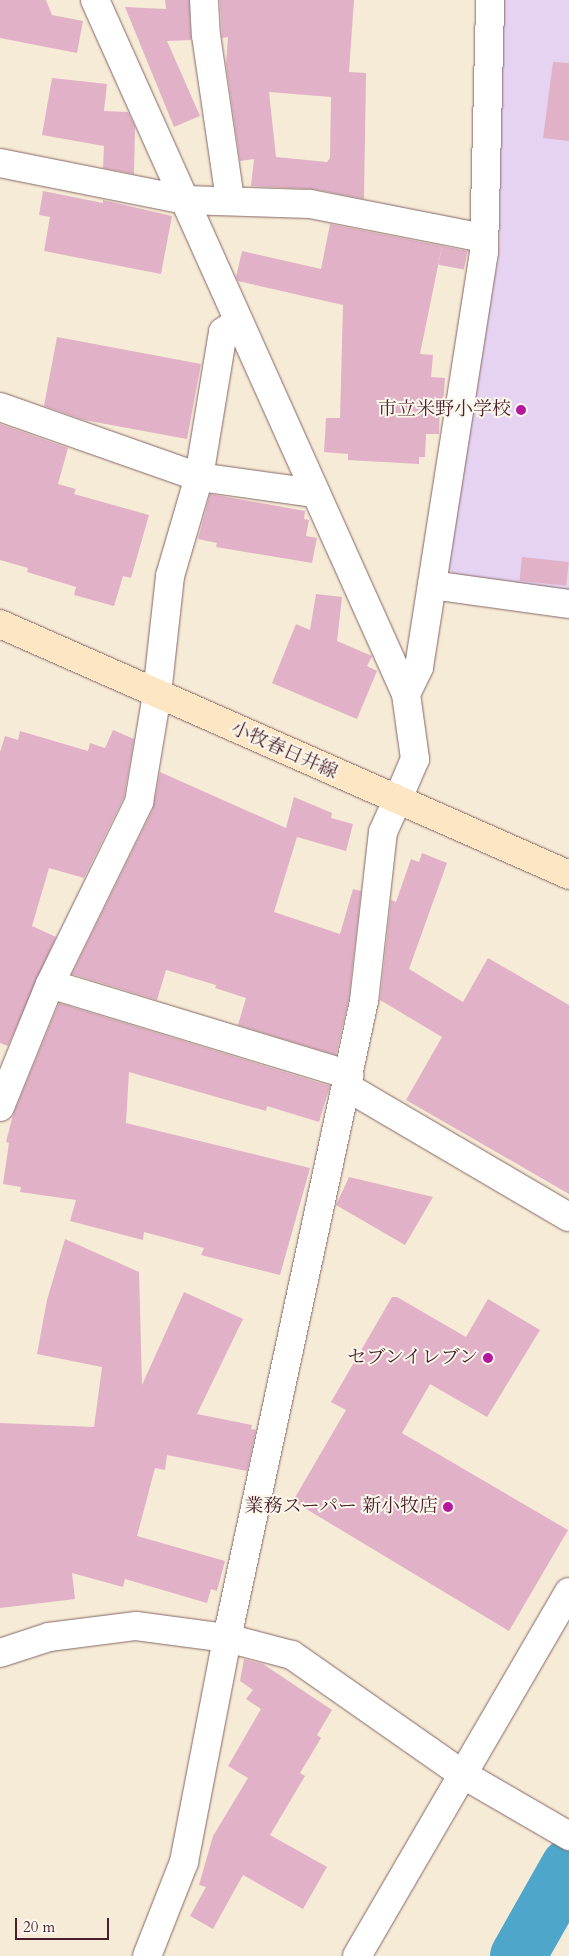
<!DOCTYPE html>
<meta charset="utf-8">
<style>
body{margin:0}
#map{position:relative;width:569px;height:1956px;overflow:hidden;background:#f6ebd6;font-family:Cardo,"Noto Serif JP",serif}
div>[style]{position:absolute}
.built>*{inset:0;background:#e5d3f1}
.river>*{height:56px;margin:-28px;padding:0 28px;transform-origin:28px;border-radius:28px;background:#4ea7cb}
.building>*{inset:0;background:#e1b1c7;transform-origin:0 0}
.roads{filter:drop-shadow(0 0 1px #866667) drop-shadow(0 0 1px #866667)}
.minor>*{height:28px;margin:-14px;padding:0 14px;transform-origin:14px;border-radius:14px;background:#fff}
.tertiary>*{height:28px;margin:-14px;padding:0 14px;transform-origin:14px;border-radius:14px;background:#fff}
.secondary>*{height:28px;margin:-14px;padding:0 14px;transform-origin:14px;border-radius:14px;background:#fce6c4}
.dots>*{width:14px;height:14px;translate:-50% -50%;box-sizing:border-box;border:2px solid #fbf7ec;border-radius:50%}
span{translate:-50% -50%;white-space:nowrap;text-align:center;line-height:1.15;-webkit-text-stroke:4px #fbf7ec;paint-order:stroke}
.poi-label{font-size:19px;color:#4a1f2b}
.right{translate:-100% -50%;text-align:right}
.street-label{font-size:19px;color:#4a1f2b}
.scale{position:absolute;left:15px;top:1918px;width:94px;height:22px;box-sizing:border-box;border:2px solid #4a1f2b;border-top:0;padding-left:6px;font-size:15px;line-height:18px;white-space:nowrap;color:#4a1f2b;-webkit-text-stroke:4px #fbf7ec;paint-order:stroke}
</style>
<div id="map">
<div class="built">
<div style="clip-path:polygon(502px 0,569px 0,569px 596px,461px 582px,448px 568px,499px 252px)"></div>
</div>
<div class="river">
<div style="left:518px;top:1956px;width:103px;rotate:-60.5deg"></div>
</div>
<div class="building">
<div style="clip-path:polygon(0 0,46px 0,52px 15px,83px 21px,77px 53px,0 38px)"></div>
<div style="clip-path:polygon(165px 0,189px 0,191px 40px,167px 41px,200px 116px,174px 127px,125px 7px,166px 9px)"></div>
<div style="clip-path:polygon(evenodd,220px 0,354px 0,349px 72px,366px 73px,364px 199px,313px 189px,251px 186px,254px 159px,240px 161px,226px 64px,228px 37px,222px 38px,220px 0,269px 92px,331px 97px,330px 158px,327px 162px,276px 157px,269px 92px)"></div>
<div style="clip-path:polygon(553px 62px,569px 63px,569px 141px,543px 138px)"></div>
<div style="clip-path:polygon(52px 78px,107px 84px,104px 111px,128px 112px,135px 127px,134px 174px,103px 168px,104px 146px,42px 135px)"></div>
<div style="clip-path:polygon(43px 191px,103px 203px,103px 200px,172px 216px,161px 274px,44px 251px,50px 217px,39px 215px)"></div>
<div style="clip-path:polygon(330px 224px,442px 246px,420px 354px,433px 355px,431px 377px,445px 378px,443px 406px,440px 406px,439px 434px,426px 434px,425px 457px,419px 457px,419px 464px,348px 460px,348px 454px,324px 452px,326px 418px,340px 418px,343px 305px,238px 281px,236px 277px,242px 251px,321px 269px)"></div>
<div style="left:442px;top:246px;width:26px;height:19px;rotate:11deg"></div>
<div style="clip-path:polygon(57px 337px,201px 364px,187px 439px,84px 420px,44px 406px)"></div>
<div style="clip-path:polygon(0 424px,68px 448px,58px 484px,76px 489px,74px 494px,149px 515px,131px 578px,123px 576px,114px 606px,74px 595px,76px 587px,27px 572px,28px 568px,0 560px)"></div>
<div style="clip-path:polygon(210px 494px,305px 511px,304px 519px,309px 520px,306px 536px,317px 538px,312px 563px,216px 547px,217px 543px,198px 539px)"></div>
<div style="left:522px;top:557px;width:47px;height:24px;rotate:6deg"></div>
<div style="clip-path:polygon(316px 594px,342px 597px,337px 641px,372px 656px,367px 666px,377px 671px,357px 719px,272px 683px,296px 624px,310px 630px)"></div>
<div style="clip-path:polygon(113px 730px,134px 739px,124px 797px,84px 878px,49px 868px,32px 926px,56px 937px,8px 1046px,0 1043px,0 752px,5px 736px,18px 740px,20px 731px,88px 751px,90px 743px,105px 748px)"></div>
<div style="clip-path:polygon(160px 772px,286px 828px,294px 797px,332px 813px,331px 818px,353px 824px,346px 851px,297px 837px,274px 912px,340px 934px,353px 889px,361px 891px,349px 998px,336px 1055px,238px 1025px,246px 998px,215px 988px,216px 985px,166px 970px,157px 1000px,72px 974px,153px 809px)"></div>
<div style="clip-path:polygon(422px 853px,447px 863px,409px 969px,463px 1002px,488px 958px,569px 1005px,569px 1194px,406px 1100px,442px 1037px,380px 1000px,391px 900px,396px 902px,411px 859px,419px 862px)"></div>
<div style="clip-path:polygon(59px 1003px,330px 1086px,319px 1122px,267px 1106px,266px 1111px,129px 1072px,126px 1123px,310px 1168px,280px 1275px,201px 1255px,204px 1248px,144px 1232px,143px 1240px,70px 1221px,76px 1200px,20px 1192px,21px 1187px,3px 1184px,9px 1143px,6px 1142px,13px 1115px)"></div>
<div style="clip-path:polygon(349px 1177px,433px 1197px,405px 1245px,336px 1205px)"></div>
<div style="clip-path:polygon(65px 1239px,139px 1272px,142px 1385px,184px 1292px,243px 1319px,197px 1414px,252px 1425px,251px 1429px,256px 1430px,247px 1471px,167px 1455px,165px 1470px,155px 1468px,137px 1536px,225px 1561px,217px 1591px,211px 1589px,207px 1603px,125px 1579px,123px 1587px,72px 1573px,75px 1599px,0 1608px,0 1423px,94px 1427px,102px 1367px,37px 1354px,47px 1300px)"></div>
<div style="clip-path:polygon(392px 1297px,397px 1297px,466px 1337px,488px 1299px,540px 1330px,487px 1417px,430px 1384px,402px 1433px,568px 1530px,509px 1631px,293px 1501px,346px 1410px,331px 1402px)"></div>
<div style="clip-path:polygon(244px 1659px,263px 1664px,332px 1710px,317px 1735px,321px 1738px,300px 1773px,305px 1776px,270px 1835px,327px 1867px,303px 1909px,243px 1875px,213px 1929px,190px 1916px,206px 1887px,199px 1885px,213px 1836px,248px 1778px,228px 1766px,261px 1709px,246px 1699px,253px 1690px,240px 1681px)"></div>
</div>
<div class="roads">
<div class="minor">
<div style="left:204px;top:0;width:35px;rotate:87deg"></div>
<div style="left:206px;top:35px;width:167px;rotate:81.7deg"></div>
<div style="left:0;top:163px;width:189px;rotate:11.3deg"></div>
<div style="left:185px;top:200px;width:125px;rotate:1.8deg"></div>
<div style="left:310px;top:204px;width:177px;rotate:11.1deg"></div>
<div style="left:0;top:407px;width:211px;rotate:19.4deg"></div>
<div style="left:199px;top:477px;width:117px;rotate:7.9deg"></div>
<div style="left:432px;top:585px;width:138px;rotate:7.9deg"></div>
<div style="left:406px;top:694px;width:30px;rotate:-64deg"></div>
<div style="left:419px;top:667px;width:421px;rotate:-81.1deg"></div>
<div style="left:484px;top:251px;width:251px;rotate:-88.6deg"></div>
<div style="left:50px;top:984px;width:313px;rotate:16.9deg"></div>
<div style="left:347px;top:1087px;width:257px;rotate:30.4deg"></div>
<div style="left:0;top:1107px;width:133px;rotate:-67.9deg"></div>
<div style="left:50px;top:984px;width:203px;rotate:-63.9deg"></div>
<div style="left:139px;top:802px;width:109px;rotate:-80.5deg"></div>
<div style="left:157px;top:694px;width:119px;rotate:-83.7deg"></div>
<div style="left:170px;top:576px;width:103px;rotate:-73.7deg"></div>
<div style="left:199px;top:477px;width:147px;rotate:-80.6deg"></div>
<div style="left:223px;top:332px;width:19px;rotate:-35deg"></div>
<div style="left:0;top:1653px;width:52px;rotate:-18.1deg"></div>
<div style="left:49px;top:1637px;width:88px;rotate:-7.2deg"></div>
<div style="left:136px;top:1626px;width:92px;rotate:7.5deg"></div>
<div style="left:227px;top:1638px;width:67px;rotate:14.7deg"></div>
<div style="left:292px;top:1655px;width:208px;rotate:35deg"></div>
<div style="left:462px;top:1774px;width:124px;rotate:30.1deg"></div>
<div style="left:147px;top:1956px;width:101px;rotate:-68.5deg"></div>
<div style="left:184px;top:1862px;width:228px;rotate:-79.1deg"></div>
<div style="left:227px;top:1638px;width:652px;rotate:-77.86deg"></div>
<div style="left:364px;top:1001px;width:170px;rotate:-83.6deg"></div>
<div style="left:383px;top:832px;width:34px;rotate:-66deg"></div>
</div>
<div class="tertiary">
<div style="left:95px;top:0;width:760px;rotate:65.86deg"></div>
<div style="left:406px;top:694px;width:66px;rotate:82.1deg"></div>
<div style="left:415px;top:759px;width:46px;rotate:113.2deg"></div>
<div style="left:357px;top:1956px;width:421px;rotate:-59.8deg"></div>
</div>
<div class="secondary">
<div style="left:0;top:624px;width:622px;rotate:23.8deg"></div>
</div>
</div>
<div class="dots">
<div style="left:521px;top:410px;background:#b5179e"></div>
<div style="left:488px;top:1358px;background:#b5179e"></div>
<div style="left:448px;top:1507px;background:#b5179e"></div>
</div>
<div class="poi-label">
<span class="right" style="left:511px;top:410px">市立米野小学校</span>
<span class="right" style="left:478px;top:1358px">セブンイレブン</span>
<span class="right" style="left:438px;top:1507px">業務スーパー 新小牧店</span>
</div>
<div class="street-label">
<span style="left:284px;top:751px;rotate:24deg">小牧春日井線</span>
</div>
<div class="scale">20 m</div>
</div>
